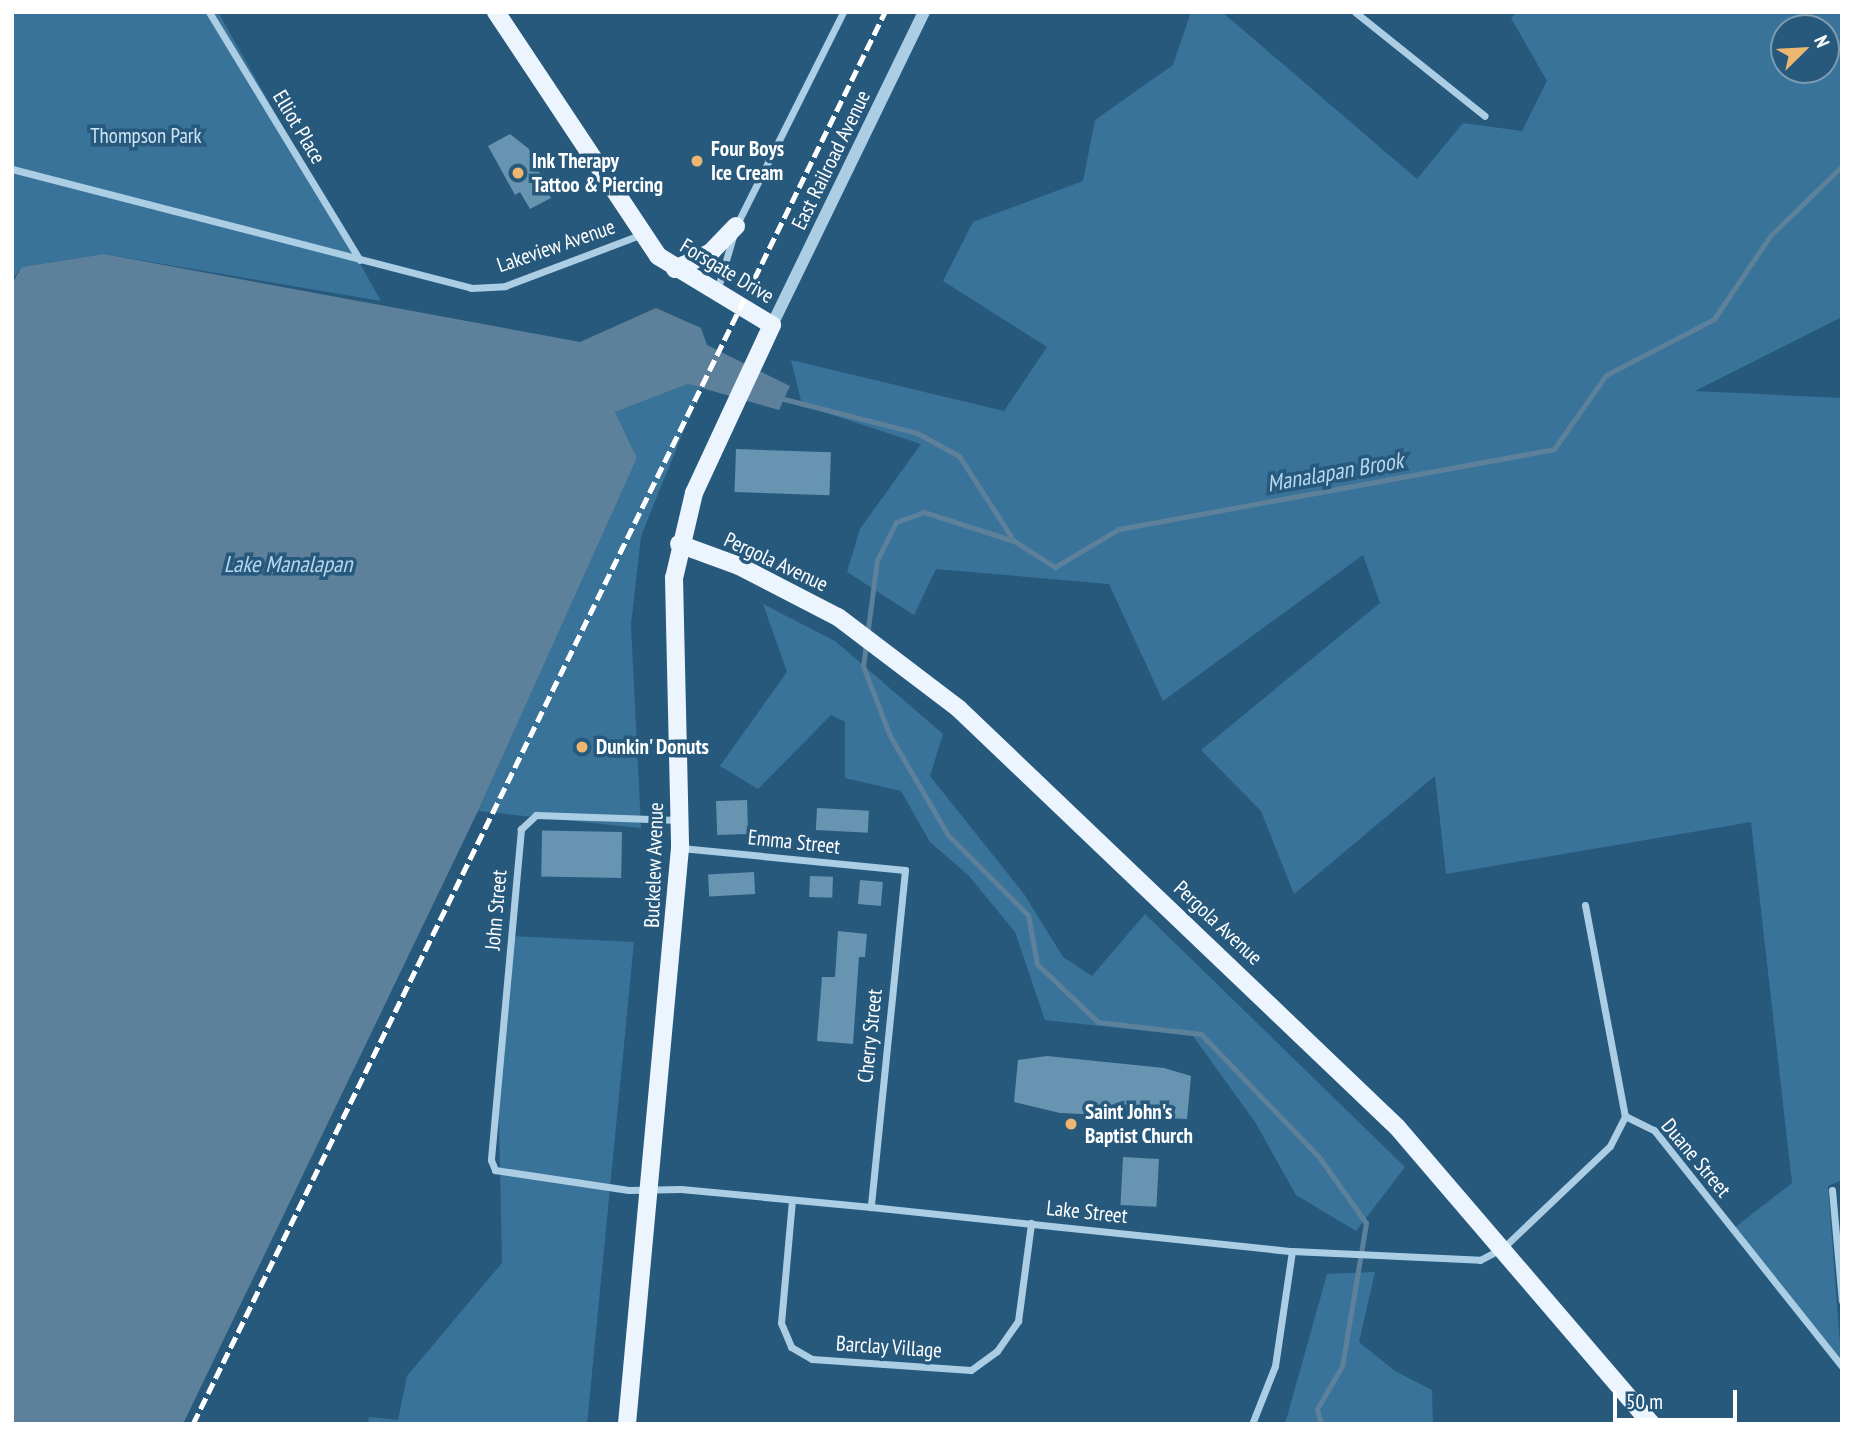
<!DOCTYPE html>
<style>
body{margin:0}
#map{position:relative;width:1854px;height:1436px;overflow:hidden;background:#27597d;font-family:"PT Sans Narrow",sans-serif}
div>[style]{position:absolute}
.green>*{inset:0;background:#3a739a}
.water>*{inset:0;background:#5d819a}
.stream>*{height:5px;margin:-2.5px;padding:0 2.5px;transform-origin:2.5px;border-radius:2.5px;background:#5d819a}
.building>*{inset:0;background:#6794b1;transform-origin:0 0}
.minor>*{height:7px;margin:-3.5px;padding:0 3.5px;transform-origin:3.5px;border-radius:3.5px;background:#accee5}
.tertiary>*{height:12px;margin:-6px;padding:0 6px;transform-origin:6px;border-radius:6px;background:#accee5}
.primary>*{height:18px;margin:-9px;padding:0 9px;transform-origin:9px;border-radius:9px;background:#ecf5fd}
.rail>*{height:5px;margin-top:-2.5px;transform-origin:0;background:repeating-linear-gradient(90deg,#fff 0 12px,transparent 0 17px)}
.dots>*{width:19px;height:19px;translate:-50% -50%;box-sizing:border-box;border:4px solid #27597d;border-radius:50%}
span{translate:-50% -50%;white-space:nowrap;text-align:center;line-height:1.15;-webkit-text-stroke:7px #27597d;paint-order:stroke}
.street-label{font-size:21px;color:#fff}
.park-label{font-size:21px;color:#cfe5f4}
.poi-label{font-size:21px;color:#fff;font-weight:700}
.left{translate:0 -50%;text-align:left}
.water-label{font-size:23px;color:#b7d7ec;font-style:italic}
.frame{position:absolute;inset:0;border:14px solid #fff;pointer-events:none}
.north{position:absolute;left:1770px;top:14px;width:70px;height:70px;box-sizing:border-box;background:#27597d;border:2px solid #7d9bb1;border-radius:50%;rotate:66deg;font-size:19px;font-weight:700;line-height:28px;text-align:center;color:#fff}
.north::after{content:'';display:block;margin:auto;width:24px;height:32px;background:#edb772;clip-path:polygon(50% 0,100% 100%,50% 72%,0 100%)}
.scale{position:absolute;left:1613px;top:1390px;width:124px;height:32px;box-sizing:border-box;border:4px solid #fff;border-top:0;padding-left:9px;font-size:21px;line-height:24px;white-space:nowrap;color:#fff;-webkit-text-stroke:5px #27597d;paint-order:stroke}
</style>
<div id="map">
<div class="green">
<div style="clip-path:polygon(12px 12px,218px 12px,381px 301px,104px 254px,22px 267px,12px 280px)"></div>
<div style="clip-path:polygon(evenodd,1191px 12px,1222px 12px,1417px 179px,1463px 123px,1522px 131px,1547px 81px,1511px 18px,1517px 12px,1842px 12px,1842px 317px,1695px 391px,1842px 398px,1842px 1180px,1828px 1186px,1842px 1371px,1733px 1229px,1792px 1183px,1751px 822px,1446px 874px,1435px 776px,1294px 894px,1261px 811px,1201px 750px,1380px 603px,1363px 555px,1163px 701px,1109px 584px,936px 569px,914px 615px,847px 572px,860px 529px,921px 444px,802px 405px,791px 360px,1004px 411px,1047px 347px,943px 281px,973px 222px,1083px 181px,1095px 120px,1173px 65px,1191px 12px,1784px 28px,1826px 28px,1826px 70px,1784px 70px,1784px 28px)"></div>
<div style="clip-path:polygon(688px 384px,701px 388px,641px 536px,631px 625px,641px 828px,478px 811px,637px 458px,615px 412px)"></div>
<div style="clip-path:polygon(763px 604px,835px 641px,943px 734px,930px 776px,1024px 894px,1063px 957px,1092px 976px,1145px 914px,1405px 1167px,1356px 1231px,1296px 1195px,1255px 1122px,1193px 1036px,1045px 1020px,1015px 932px,969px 876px,930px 842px,901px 791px,845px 778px,845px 722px,831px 715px,758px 789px,720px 766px,787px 672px)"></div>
<div style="clip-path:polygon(509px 936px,634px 942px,587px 1424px,368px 1424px,369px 1417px,398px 1420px,407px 1376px,502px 1263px,498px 1070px)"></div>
<div style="clip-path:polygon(1375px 1272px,1359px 1342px,1395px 1371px,1432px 1390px,1433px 1424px,1285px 1424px,1327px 1274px)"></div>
</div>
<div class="water">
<div style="clip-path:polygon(104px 254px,580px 342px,656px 308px,701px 328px,707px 345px,790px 386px,779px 410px,688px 384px,615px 412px,637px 458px,478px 811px,183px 1424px,12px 1424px,12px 283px,22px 267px)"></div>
</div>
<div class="stream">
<div style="left:784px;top:399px;width:137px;rotate:14.3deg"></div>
<div style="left:917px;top:433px;width:48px;rotate:28.7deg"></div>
<div style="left:959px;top:456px;width:101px;rotate:57.1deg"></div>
<div style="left:1014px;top:541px;width:49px;rotate:32.4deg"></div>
<div style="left:1055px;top:567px;width:74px;rotate:-30.7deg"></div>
<div style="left:1119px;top:529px;width:442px;rotate:-10.4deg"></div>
<div style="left:1554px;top:449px;width:90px;rotate:-54.9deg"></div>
<div style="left:1606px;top:375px;width:122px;rotate:-27.4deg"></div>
<div style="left:1714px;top:319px;width:100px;rotate:-56deg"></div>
<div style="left:1770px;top:236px;width:100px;rotate:-44.2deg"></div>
<div style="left:1014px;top:541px;width:95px;rotate:-162.1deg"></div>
<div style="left:924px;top:512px;width:30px;rotate:160deg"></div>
<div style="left:896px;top:522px;width:42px;rotate:116.6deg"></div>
<div style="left:877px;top:560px;width:107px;rotate:97.5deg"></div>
<div style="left:863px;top:666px;width:75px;rotate:68.9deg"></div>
<div style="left:890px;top:736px;width:115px;rotate:59.6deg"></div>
<div style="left:948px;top:835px;width:113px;rotate:45deg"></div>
<div style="left:1028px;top:915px;width:50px;rotate:79.6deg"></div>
<div style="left:1037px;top:964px;width:84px;rotate:43.6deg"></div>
<div style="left:1098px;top:1022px;width:104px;rotate:6.6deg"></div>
<div style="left:1201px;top:1034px;width:170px;rotate:46.2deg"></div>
<div style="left:1319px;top:1157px;width:81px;rotate:54.5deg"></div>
<div style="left:1366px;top:1223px;width:145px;rotate:99.5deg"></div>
<div style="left:1342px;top:1366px;width:50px;rotate:120.2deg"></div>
<div style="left:1317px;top:1409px;width:16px;rotate:75deg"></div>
</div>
<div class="building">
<div style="clip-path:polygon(510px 134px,529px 149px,551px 198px,530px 209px,520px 192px,515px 195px,488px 146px)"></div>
<div style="left:736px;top:449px;width:95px;height:43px;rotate:2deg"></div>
<div style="left:747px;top:800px;width:34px;height:31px;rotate:88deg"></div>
<div style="left:817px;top:808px;width:52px;height:22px;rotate:3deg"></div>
<div style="left:622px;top:832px;width:46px;height:80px;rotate:91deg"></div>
<div style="left:754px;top:872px;width:22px;height:46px;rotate:87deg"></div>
<div style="left:810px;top:876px;width:23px;height:21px;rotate:2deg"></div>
<div style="left:860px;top:880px;width:23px;height:24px;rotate:5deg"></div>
<div style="clip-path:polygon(838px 931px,867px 934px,865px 957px,859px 957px,853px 1044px,817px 1041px,822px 977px,835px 977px)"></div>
<div style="clip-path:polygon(1047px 1056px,1164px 1068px,1191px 1076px,1187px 1119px,1060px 1113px,1014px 1102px,1018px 1060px)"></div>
<div style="left:1123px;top:1157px;width:36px;height:48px;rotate:3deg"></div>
</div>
<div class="minor">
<div style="left:209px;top:12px;width:290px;rotate:58.7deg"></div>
<div style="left:1355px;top:12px;width:166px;rotate:38.7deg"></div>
<div style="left:12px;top:169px;width:474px;rotate:14.5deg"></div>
<div style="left:471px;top:288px;width:34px;rotate:-3deg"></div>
<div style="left:505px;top:286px;width:144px;rotate:-20.7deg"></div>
<div style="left:717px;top:291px;width:68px;rotate:-73.7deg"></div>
<div style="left:736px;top:226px;width:239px;rotate:-63.4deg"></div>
<div style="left:679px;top:820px;width:143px;rotate:-178deg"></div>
<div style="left:536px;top:815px;width:21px;rotate:137deg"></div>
<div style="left:521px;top:829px;width:332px;rotate:95.2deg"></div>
<div style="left:491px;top:1160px;width:11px;rotate:68deg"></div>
<div style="left:495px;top:1170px;width:135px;rotate:8.5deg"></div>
<div style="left:629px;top:1190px;width:52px;rotate:-1.1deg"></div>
<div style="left:681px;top:1189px;width:191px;rotate:5.4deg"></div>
<div style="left:871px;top:1207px;width:423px;rotate:6deg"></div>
<div style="left:1292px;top:1251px;width:188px;rotate:2.7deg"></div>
<div style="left:1480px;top:1260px;width:27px;rotate:-28deg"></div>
<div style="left:1504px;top:1247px;width:146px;rotate:-43.6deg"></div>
<div style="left:1610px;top:1146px;width:34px;rotate:-63deg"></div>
<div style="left:681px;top:848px;width:225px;rotate:5.6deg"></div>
<div style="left:905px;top:870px;width:339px;rotate:95.8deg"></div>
<div style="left:1585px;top:905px;width:215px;rotate:79.3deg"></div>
<div style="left:1625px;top:1116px;width:32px;rotate:26deg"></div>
<div style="left:1654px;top:1130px;width:302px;rotate:51.5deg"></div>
<div style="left:1832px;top:1190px;width:111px;rotate:84.9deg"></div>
<div style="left:792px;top:1200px;width:123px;rotate:95.1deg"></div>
<div style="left:781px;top:1323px;width:26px;rotate:67deg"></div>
<div style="left:791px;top:1347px;width:24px;rotate:30deg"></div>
<div style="left:812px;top:1359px;width:159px;rotate:4deg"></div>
<div style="left:971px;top:1370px;width:32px;rotate:-36deg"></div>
<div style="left:997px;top:1351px;width:37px;rotate:-55deg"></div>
<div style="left:1018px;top:1321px;width:99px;rotate:-82.4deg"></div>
<div style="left:1252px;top:1424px;width:62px;rotate:-68.4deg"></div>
<div style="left:1275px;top:1366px;width:116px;rotate:-81.6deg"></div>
</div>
<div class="tertiary">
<div style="left:772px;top:325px;width:348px;rotate:-64.1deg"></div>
</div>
<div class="primary">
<div style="left:496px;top:12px;width:293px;rotate:56.4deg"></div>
<div style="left:658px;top:256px;width:133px;rotate:31.2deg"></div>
<div style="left:772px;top:325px;width:185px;rotate:114.9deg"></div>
<div style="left:694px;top:493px;width:87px;rotate:103.2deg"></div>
<div style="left:674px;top:578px;width:270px;rotate:88.7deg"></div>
<div style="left:680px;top:848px;width:578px;rotate:95.26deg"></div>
<div style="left:675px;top:269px;width:40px;rotate:-25deg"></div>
<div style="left:711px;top:252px;width:36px;rotate:-46deg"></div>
<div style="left:679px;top:544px;width:64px;rotate:20.1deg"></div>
<div style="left:739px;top:566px;width:111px;rotate:27.3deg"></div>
<div style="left:838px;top:617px;width:152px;rotate:37.2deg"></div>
<div style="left:959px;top:709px;width:605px;rotate:43.66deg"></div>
<div style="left:1397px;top:1127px;width:391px;rotate:49.4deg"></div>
</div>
<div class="rail">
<div style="left:193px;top:1424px;width:1572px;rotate:-63.89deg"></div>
</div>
<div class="dots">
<div style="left:697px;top:161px;background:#edb772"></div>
<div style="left:518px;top:173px;background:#edb772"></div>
<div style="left:582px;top:747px;background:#edb772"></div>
<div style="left:1071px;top:1124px;background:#edb772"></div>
</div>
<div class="street-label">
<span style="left:299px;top:127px;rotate:59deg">Elliot Place</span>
<span style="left:831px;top:160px;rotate:-64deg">East Railroad Avenue</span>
<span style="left:556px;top:246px;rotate:-19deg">Lakeview Avenue</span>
<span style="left:727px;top:271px;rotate:31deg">Forsgate Drive</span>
<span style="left:776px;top:562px;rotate:25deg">Pergola Avenue</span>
<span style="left:794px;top:842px;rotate:6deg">Emma Street</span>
<span style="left:654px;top:865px;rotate:-88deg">Buckelew Avenue</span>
<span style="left:496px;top:910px;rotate:-85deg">John Street</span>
<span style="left:1218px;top:923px;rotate:43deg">Pergola Avenue</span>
<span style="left:870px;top:1036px;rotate:-84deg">Cherry Street</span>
<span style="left:1696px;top:1158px;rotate:50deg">Duane Street</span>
<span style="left:1087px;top:1212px;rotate:6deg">Lake Street</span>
<span style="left:889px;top:1347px;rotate:4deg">Barclay Village</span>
</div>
<div class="park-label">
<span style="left:146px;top:136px">Thompson Park</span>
</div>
<div class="poi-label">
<span class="left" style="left:711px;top:161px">Four Boys<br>Ice Cream</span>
<span class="left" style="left:532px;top:173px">Ink Therapy<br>Tattoo &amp; Piercing</span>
<span class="left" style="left:596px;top:747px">Dunkin' Donuts</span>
<span class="left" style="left:1085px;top:1124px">Saint John's<br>Baptist Church</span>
</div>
<div class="water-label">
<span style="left:1335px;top:472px;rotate:-10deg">Manalapan Brook</span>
<span style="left:288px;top:564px">Lake Manalapan</span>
</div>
<div class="frame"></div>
<div class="north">N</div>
<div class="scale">50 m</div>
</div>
